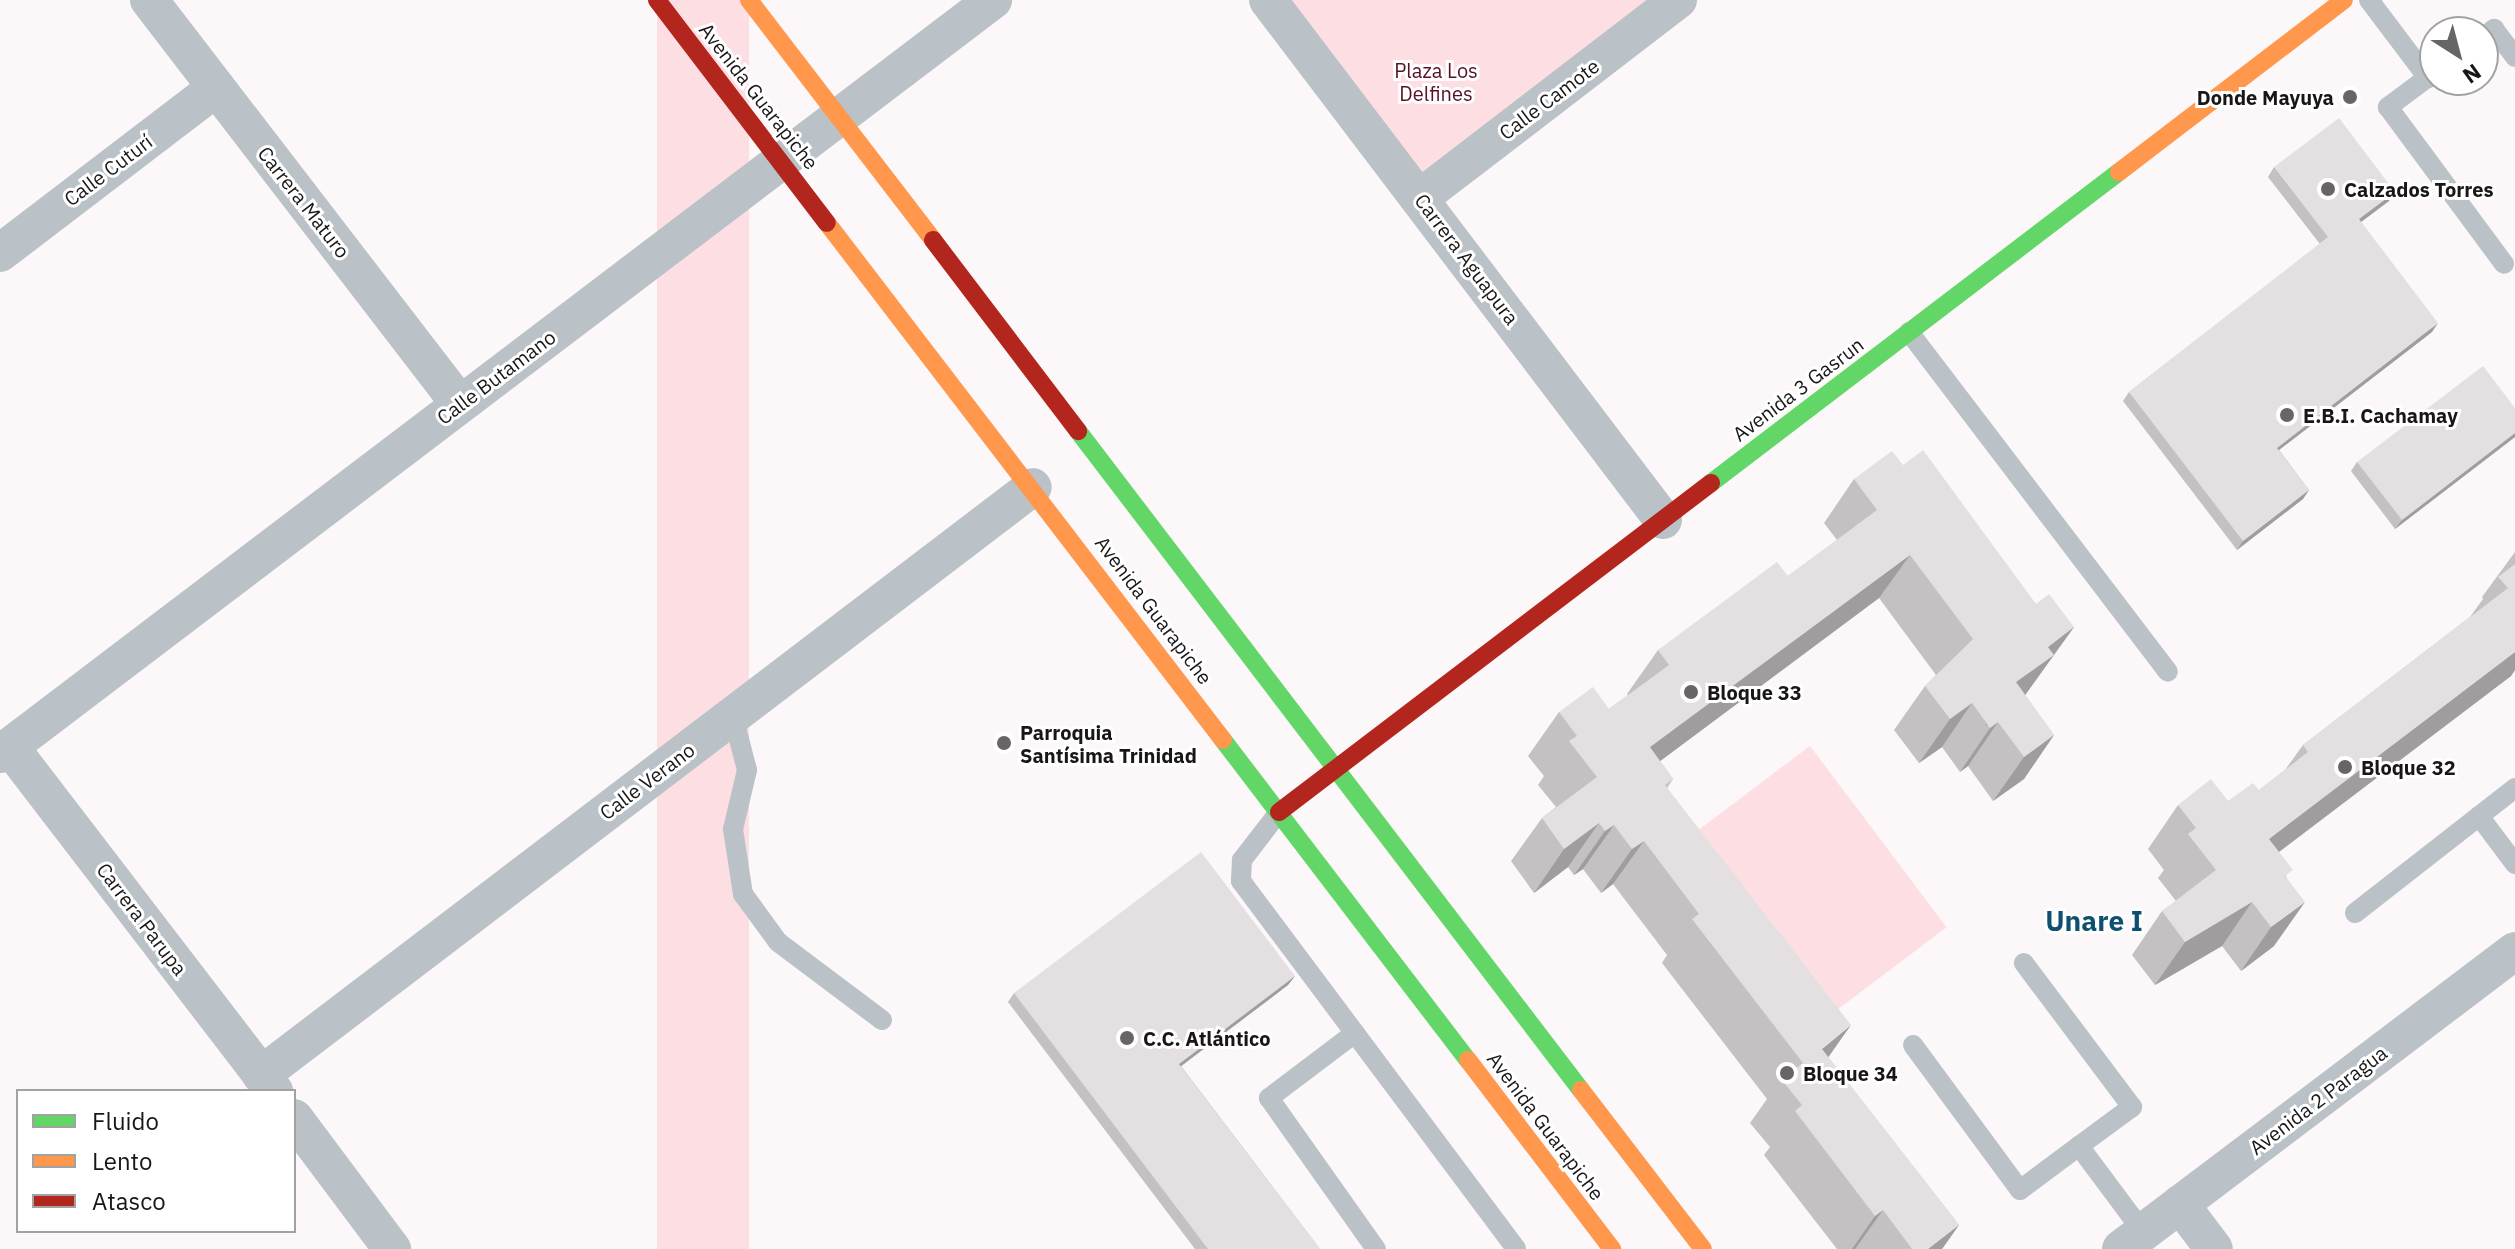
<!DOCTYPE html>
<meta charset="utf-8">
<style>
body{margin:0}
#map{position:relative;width:2515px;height:1249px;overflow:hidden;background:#fcf7f8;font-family:"IBM Plex Sans",sans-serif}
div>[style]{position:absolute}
.green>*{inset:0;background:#fcdee3;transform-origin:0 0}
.lane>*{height:20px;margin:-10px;padding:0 10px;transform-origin:10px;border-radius:10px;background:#bac2c8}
.street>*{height:38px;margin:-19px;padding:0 19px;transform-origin:19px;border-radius:19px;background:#bac2c8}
.fast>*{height:18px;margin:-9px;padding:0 9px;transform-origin:9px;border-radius:9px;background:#63d668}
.slow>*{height:18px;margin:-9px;padding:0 9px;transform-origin:9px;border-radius:9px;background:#ff974d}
.jam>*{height:18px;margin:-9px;padding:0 9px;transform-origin:9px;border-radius:9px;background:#b3261e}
.wall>*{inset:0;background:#c4c1c2}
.shaded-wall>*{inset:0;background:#a09d9e}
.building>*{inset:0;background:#e4e0e1}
.dots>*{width:22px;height:22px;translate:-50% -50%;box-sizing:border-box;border:4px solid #fff;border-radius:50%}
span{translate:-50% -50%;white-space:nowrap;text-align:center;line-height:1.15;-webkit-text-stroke:6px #fff;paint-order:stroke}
.park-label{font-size:20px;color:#590f24}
.street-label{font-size:20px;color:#181616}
.poi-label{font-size:20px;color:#181616;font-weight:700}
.right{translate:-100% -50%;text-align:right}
.left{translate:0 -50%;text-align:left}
.district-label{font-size:28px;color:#0d506f;font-weight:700}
.legend{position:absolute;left:16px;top:1089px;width:280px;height:144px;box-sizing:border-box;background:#fff;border:2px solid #a3a2a2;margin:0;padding:10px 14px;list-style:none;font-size:24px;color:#181616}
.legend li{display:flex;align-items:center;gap:16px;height:40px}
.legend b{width:40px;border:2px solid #a3a2a2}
.north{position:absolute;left:2419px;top:16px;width:80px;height:80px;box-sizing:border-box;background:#fff;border:2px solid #a3a2a2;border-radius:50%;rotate:144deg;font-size:22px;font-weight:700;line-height:32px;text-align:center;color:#181616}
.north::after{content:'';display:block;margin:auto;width:28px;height:36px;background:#686565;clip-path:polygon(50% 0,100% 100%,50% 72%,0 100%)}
</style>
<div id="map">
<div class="green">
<div style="left:657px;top:0;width:92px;height:1572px"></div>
<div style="clip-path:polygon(1268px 0,1678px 0,1421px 197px)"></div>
<div style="left:1810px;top:746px;width:227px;height:157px;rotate:53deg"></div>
</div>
<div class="lane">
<div style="left:2369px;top:0;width:98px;rotate:52.9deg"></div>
<div style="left:2483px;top:37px;width:14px;rotate:-36deg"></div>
<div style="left:2494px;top:29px;width:35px;rotate:53deg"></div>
<div style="left:2435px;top:72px;width:59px;rotate:143.3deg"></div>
<div style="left:2388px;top:107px;width:195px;rotate:53.5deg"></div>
<div style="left:1909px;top:332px;width:427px;rotate:52.7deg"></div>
<div style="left:733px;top:716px;width:56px;rotate:75.5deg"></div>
<div style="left:747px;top:770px;width:61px;rotate:103.3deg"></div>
<div style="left:733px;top:829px;width:66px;rotate:81.3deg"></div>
<div style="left:743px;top:894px;width:59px;rotate:53.9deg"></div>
<div style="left:778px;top:942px;width:130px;rotate:36.9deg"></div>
<div style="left:1279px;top:812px;width:61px;rotate:127.6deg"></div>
<div style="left:1242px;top:860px;width:21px;rotate:93deg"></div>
<div style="left:1241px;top:881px;width:459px;rotate:53.2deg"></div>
<div style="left:2479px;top:816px;width:60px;rotate:53.1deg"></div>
<div style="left:2355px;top:913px;width:203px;rotate:-38deg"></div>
<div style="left:1355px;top:1033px;width:108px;rotate:142.9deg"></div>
<div style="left:1269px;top:1098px;width:185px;rotate:54.7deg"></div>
<div style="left:1913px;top:1045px;width:180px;rotate:53.6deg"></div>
<div style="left:2020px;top:1190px;width:74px;rotate:-36.7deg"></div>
<div style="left:2079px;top:1146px;width:66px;rotate:-36.3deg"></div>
<div style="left:2132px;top:1107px;width:180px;rotate:-126.9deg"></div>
<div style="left:2079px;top:1146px;width:107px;rotate:53.3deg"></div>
</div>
<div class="street">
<div style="left:149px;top:0;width:508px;rotate:52.43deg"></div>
<div style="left:1268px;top:0;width:653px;rotate:52.78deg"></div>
<div style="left:1421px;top:197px;width:324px;rotate:-37.5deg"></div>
<div style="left:0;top:253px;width:272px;rotate:-37.4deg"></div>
<div style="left:10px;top:747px;width:434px;rotate:52.5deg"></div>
<div style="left:0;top:754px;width:1247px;rotate:-37.21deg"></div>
<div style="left:261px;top:1075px;width:970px;rotate:-37.3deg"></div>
<div style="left:294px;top:1118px;width:164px;rotate:53.2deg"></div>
<div style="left:2180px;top:1204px;width:56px;rotate:52.9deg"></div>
<div style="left:2121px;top:1249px;width:494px;rotate:-37.1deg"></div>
</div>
<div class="fast">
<div style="left:1078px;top:431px;width:829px;rotate:52.65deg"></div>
<div style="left:1711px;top:483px;width:513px;rotate:-37.32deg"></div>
<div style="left:1223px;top:740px;width:403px;rotate:52.6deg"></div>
</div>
<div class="slow">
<div style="left:749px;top:0;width:302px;rotate:52.5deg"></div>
<div style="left:2119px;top:172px;width:283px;rotate:-37.4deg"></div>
<div style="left:827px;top:223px;width:651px;rotate:52.55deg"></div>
<div style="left:1468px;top:1060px;width:238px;rotate:52.7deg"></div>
<div style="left:1581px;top:1090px;width:200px;rotate:52.5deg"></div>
</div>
<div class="jam">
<div style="left:657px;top:0;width:280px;rotate:52.7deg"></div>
<div style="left:933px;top:240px;width:240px;rotate:52.8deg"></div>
<div style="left:1279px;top:812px;width:543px;rotate:-37.29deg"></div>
</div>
<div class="wall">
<div style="clip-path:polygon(2274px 167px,2389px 201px,2361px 222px,2432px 332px,2279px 450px,2309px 490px,2303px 499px,2237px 550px,2123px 401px,2129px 392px,2320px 244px,2268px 177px)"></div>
<div style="clip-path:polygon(2515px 408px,2515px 437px,2395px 529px,2351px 471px,2357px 462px)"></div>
<div style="clip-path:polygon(1903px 465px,2036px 604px,2074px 627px,2025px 695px,2054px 735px,2024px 779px,1993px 801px,1968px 766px,1960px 772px,1942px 747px,1919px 763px,1894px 730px,1925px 686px,1936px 675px,1879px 598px,1660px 761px,1673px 779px,1667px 788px,1828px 1057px,1959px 1225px,1942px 1249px,1837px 1249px,1764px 1155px,1770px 1147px,1750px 1123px,1767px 1099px,1662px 963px,1667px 955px,1613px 884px,1601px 893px,1583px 869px,1574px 875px,1568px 867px,1534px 893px,1511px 861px,1542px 818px,1556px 807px,1538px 785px,1544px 776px,1528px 756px,1559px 712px,1609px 709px,1628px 695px,1627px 694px,1658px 650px,1788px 576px,1837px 540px,1824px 523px,1854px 479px)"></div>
<div style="clip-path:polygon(2515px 552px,2515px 670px,2511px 676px,2279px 852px,2287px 879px,2274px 946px,2241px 971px,2222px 946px,2155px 985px,2132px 955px,2162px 911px,2176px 901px,2158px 878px,2164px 870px,2148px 849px,2178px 805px,2228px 801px,2259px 790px,2285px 770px,2303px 745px,2470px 617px,2483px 599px,2482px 597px)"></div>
<div style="clip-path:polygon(1295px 976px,1288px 985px,1181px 1066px,1320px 1249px,1195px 1249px,1008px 1002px,1014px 993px)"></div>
</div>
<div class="shaded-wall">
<div style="clip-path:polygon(2395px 192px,2389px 201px,2353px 228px,2359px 219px)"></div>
<div style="clip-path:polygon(2438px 323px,2432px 332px,2270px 457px,2277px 448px)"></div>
<div style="clip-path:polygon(2515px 433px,2515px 437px,2395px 529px,2402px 520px)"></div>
<div style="clip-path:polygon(2309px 490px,2303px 499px,2237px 550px,2243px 541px)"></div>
<div style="clip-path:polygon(1910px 555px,1879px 598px,1620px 791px,1650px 747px)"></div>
<div style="clip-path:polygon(2074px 627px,2023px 698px,1985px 726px,2016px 682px,2048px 647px)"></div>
<div style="clip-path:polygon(2515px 652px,2515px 670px,2511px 676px,2238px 883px,2269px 839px)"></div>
<div style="clip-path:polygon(1972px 703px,1942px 747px,1919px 763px,1950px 719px)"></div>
<div style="clip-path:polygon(1998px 722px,1968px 766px,1960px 772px,1990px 728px)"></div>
<div style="clip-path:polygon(2054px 735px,2024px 779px,1993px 801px,2024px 757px)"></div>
<div style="clip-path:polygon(1599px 823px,1568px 867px,1534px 893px,1564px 849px)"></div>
<div style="clip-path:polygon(1614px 825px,1583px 869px,1574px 875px,1605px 831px)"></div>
<div style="clip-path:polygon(1644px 841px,1613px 884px,1601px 893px,1632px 849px)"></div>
<div style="clip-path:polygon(2252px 902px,2222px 946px,2155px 985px,2185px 942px)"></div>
<div style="clip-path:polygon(2305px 902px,2274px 946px,2241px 971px,2271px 927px)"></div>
<div style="clip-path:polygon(1295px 976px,1288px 985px,1172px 1073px,1179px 1064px)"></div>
<div style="clip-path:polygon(1851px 1025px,1820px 1069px,1822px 1049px)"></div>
<div style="clip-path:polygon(1883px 1210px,1855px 1249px,1852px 1249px,1875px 1216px)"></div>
<div style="clip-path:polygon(1959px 1225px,1942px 1249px,1928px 1249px)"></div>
</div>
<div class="building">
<div style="clip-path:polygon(2339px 118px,2395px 192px,2359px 219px,2438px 323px,2277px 448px,2309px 490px,2243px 541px,2129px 392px,2328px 237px,2274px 167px)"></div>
<div style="clip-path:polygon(2483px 366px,2515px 408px,2515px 433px,2402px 520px,2357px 462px)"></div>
<div style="clip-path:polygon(1923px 450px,2036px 604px,2049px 594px,2074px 627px,2048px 647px,2054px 655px,2016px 682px,2054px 735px,2024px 757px,1998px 722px,1990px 728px,1972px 703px,1950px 719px,1925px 686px,1973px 639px,1910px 555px,1650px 747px,1673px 779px,1665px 785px,1851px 1025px,1822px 1049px,1959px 1225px,1928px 1249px,1912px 1249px,1883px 1210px,1875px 1216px,1795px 1111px,1802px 1105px,1781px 1079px,1803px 1063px,1692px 919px,1699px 914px,1644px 841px,1632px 849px,1614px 825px,1605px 831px,1599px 823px,1564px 849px,1542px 818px,1597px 777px,1569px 741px,1577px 736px,1559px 712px,1593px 687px,1609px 709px,1669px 665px,1658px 650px,1777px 562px,1788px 576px,1877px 510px,1854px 479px,1892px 451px,1903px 465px)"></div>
<div style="clip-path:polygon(2515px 564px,2515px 652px,2269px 839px,2293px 870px,2285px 876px,2305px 902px,2271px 927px,2252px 902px,2185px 942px,2162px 911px,2216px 870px,2188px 834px,2196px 828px,2178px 805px,2211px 779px,2228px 801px,2253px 783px,2259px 790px,2308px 752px,2303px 745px,2508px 588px,2498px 577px)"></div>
<div style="clip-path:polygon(1201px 852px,1295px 976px,1179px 1064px,1320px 1249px,1208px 1249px,1014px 993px)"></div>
</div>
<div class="dots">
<div style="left:2350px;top:97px;background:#686565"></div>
<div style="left:2328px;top:189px;background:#686565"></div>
<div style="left:2287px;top:415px;background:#686565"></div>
<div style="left:1691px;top:692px;background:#686565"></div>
<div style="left:1004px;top:743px;background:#686565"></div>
<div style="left:2345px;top:767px;background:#686565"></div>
<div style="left:1127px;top:1038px;background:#686565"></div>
<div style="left:1787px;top:1073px;background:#686565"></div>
</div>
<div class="park-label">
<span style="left:1436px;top:82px">Plaza Los<br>Delfines</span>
</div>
<div class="street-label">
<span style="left:759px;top:96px;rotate:52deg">Avenida Guarapiche</span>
<span style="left:1549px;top:99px;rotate:-37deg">Calle Camote</span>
<span style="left:108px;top:170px;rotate:-37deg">Calle Cuturí</span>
<span style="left:304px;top:202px;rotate:52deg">Carrera Maturo</span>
<span style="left:1467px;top:259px;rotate:53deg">Carrera Aguapura</span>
<span style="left:496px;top:377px;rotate:-37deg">Calle Butamano</span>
<span style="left:1798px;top:389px;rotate:-37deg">Avenida 3 Gasrun</span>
<span style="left:1154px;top:610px;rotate:53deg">Avenida Guarapiche</span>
<span style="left:647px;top:781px;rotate:-37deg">Calle Verano</span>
<span style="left:142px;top:919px;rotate:53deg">Carrera Parupa</span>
<span style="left:2318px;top:1100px;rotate:-37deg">Avenida 2 Paragua</span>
<span style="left:1546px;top:1126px;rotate:53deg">Avenida Guarapiche</span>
</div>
<div class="poi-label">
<span class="right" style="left:2334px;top:97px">Donde Mayuya</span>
<span class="left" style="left:2344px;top:189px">Calzados Torres</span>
<span class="left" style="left:2303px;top:415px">E.B.I. Cachamay</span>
<span class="left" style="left:1707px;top:692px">Bloque 33</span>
<span class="left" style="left:1020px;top:744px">Parroquia<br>Santísima Trinidad</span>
<span class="left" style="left:2361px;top:767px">Bloque 32</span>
<span class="left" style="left:1143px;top:1038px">C.C. Atlántico</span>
<span class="left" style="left:1803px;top:1073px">Bloque 34</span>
</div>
<div class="district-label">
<span style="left:2094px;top:921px">Unare I</span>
</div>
<ul class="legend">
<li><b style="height:10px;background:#63d668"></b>Fluido</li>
<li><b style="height:10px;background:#ff974d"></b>Lento</li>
<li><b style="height:10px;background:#b3261e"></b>Atasco</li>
</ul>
<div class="north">N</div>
</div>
